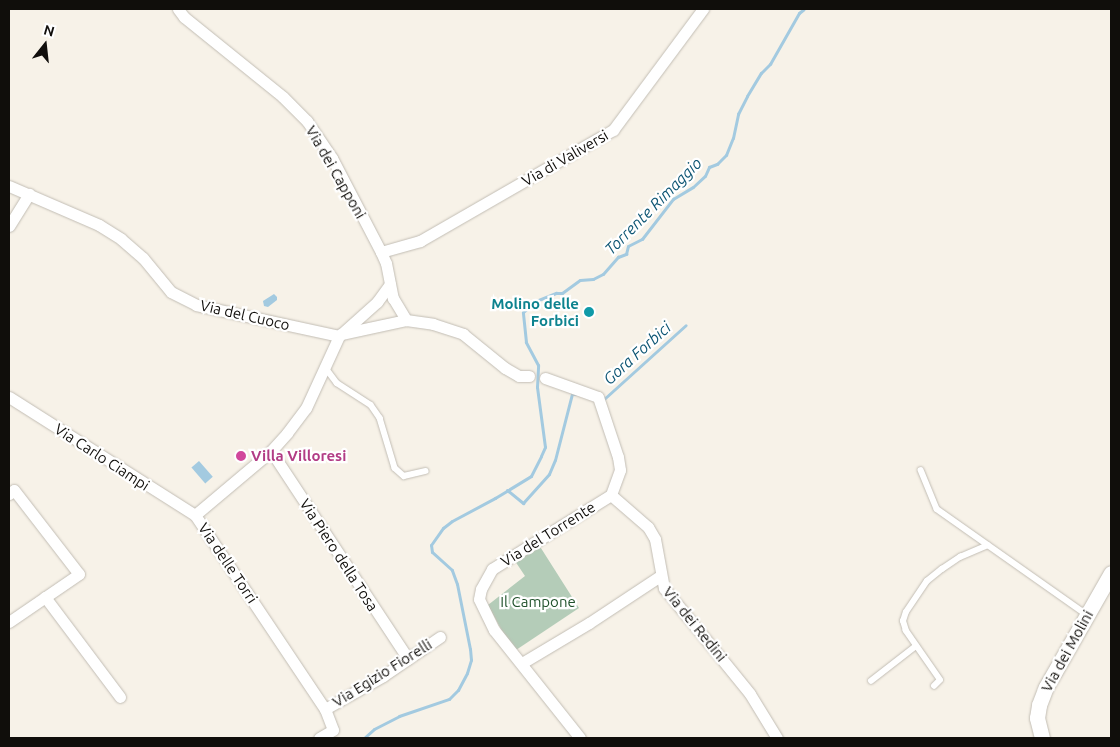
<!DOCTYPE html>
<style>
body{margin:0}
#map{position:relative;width:1120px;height:747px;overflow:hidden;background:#f7f2e8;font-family:Ubuntu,sans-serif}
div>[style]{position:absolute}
.green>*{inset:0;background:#b4ccb8}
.water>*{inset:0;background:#a3cae0;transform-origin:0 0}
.stream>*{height:3px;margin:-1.5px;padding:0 1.5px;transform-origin:1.5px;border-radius:1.5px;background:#a3cae0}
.roads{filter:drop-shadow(0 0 1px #c2bdb4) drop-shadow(0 0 1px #c2bdb4)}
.lane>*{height:5.5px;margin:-2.75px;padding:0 2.75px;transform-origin:2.75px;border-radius:2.75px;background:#fff}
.street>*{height:11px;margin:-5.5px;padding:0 5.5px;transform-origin:5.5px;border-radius:5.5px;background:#fff}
.secondary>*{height:15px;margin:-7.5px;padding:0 7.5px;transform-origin:7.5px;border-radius:7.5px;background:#fff}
.dots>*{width:14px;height:14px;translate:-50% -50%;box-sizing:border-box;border:2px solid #fff;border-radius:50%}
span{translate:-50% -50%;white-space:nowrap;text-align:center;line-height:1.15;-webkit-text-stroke:4.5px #fff;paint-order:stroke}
.street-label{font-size:15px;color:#100e0b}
.culture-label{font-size:15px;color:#0d838f;font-weight:700}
.right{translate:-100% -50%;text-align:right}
.hotel-label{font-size:15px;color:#b23c85;font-weight:700}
.left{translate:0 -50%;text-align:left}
.park-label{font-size:15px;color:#22532d}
.water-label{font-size:16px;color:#0e5674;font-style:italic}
.frame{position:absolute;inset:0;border:10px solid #100e0b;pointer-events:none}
.north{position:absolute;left:20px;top:20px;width:50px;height:50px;-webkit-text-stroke:4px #fff;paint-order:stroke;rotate:16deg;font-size:14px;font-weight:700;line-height:20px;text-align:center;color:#100e0b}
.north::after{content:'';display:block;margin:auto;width:18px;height:22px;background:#100e0b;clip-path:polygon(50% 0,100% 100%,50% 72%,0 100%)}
</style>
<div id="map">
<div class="green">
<div style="clip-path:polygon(539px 545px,579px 608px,516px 650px,502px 631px,488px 605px,525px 576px,515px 561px)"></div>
</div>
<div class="water">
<div style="clip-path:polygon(274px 294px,277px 297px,277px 300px,268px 307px,264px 306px,263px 301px)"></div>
<div style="left:199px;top:461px;width:21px;height:10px;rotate:49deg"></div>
</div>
<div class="stream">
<div style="left:604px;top:399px;width:110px;rotate:-42.1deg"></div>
<div style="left:507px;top:490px;width:21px;rotate:39deg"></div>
<div style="left:523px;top:503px;width:39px;rotate:-48deg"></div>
<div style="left:549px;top:474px;width:15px;rotate:-67deg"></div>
<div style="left:555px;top:460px;width:68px;rotate:-75.6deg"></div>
<div style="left:572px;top:394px;width:4px"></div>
<div style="left:364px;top:738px;width:13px;rotate:-42deg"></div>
<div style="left:374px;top:729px;width:28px;rotate:-27deg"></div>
<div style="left:399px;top:716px;width:53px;rotate:-18.8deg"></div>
<div style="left:449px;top:699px;width:13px;rotate:-45deg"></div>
<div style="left:458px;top:690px;width:19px;rotate:-62deg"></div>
<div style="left:467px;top:673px;width:14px;rotate:-73deg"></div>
<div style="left:471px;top:660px;width:11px;rotate:-95deg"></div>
<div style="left:470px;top:649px;width:66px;rotate:-101.3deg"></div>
<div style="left:457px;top:584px;width:15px;rotate:-110deg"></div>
<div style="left:452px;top:570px;width:27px;rotate:-138deg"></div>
<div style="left:432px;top:552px;width:7px;rotate:-98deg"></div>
<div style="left:431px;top:545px;width:21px;rotate:-55deg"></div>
<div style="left:443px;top:528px;width:11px;rotate:-38deg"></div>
<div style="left:452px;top:521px;width:49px;rotate:-28.1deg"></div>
<div style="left:495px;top:498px;width:42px;rotate:-31.4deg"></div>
<div style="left:531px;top:476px;width:22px;rotate:-63deg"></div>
<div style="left:541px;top:456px;width:10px;rotate:-66deg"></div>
<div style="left:545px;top:447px;width:61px;rotate:-97.6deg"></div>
<div style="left:537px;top:387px;width:22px;rotate:-87deg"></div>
<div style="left:538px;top:365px;width:26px;rotate:-118deg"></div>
<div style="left:526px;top:342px;width:30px;rotate:-96deg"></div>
<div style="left:523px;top:312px;width:17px;rotate:-40deg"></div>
<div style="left:536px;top:301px;width:22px;rotate:-22deg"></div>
<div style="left:556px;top:293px;width:6px"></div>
<div style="left:562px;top:293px;width:22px;rotate:-36deg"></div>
<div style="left:580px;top:280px;width:13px;rotate:-4deg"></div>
<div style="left:593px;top:279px;width:11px;rotate:-27deg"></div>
<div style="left:603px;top:274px;width:23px;rotate:-49deg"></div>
<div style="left:618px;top:257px;width:9px;rotate:-21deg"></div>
<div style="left:626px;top:254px;width:8px;rotate:-76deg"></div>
<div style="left:628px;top:246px;width:16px;rotate:-27deg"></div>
<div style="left:642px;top:239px;width:51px;rotate:-52.2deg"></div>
<div style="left:673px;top:199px;width:23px;rotate:-31deg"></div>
<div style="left:693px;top:187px;width:16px;rotate:-43deg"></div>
<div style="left:705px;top:176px;width:10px;rotate:-66deg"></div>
<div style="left:709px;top:167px;width:9px;rotate:-21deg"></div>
<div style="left:717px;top:164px;width:13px;rotate:-45deg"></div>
<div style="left:726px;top:155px;width:18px;rotate:-68deg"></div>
<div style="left:733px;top:138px;width:25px;rotate:-78deg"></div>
<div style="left:738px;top:114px;width:20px;rotate:-63deg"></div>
<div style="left:747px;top:96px;width:27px;rotate:-59deg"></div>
<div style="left:761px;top:73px;width:13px;rotate:-45deg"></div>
<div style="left:770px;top:64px;width:59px;rotate:-60.4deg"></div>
<div style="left:799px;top:13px;width:6px;rotate:-39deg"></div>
</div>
<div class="roads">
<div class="lane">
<div style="left:325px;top:367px;width:20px;rotate:53deg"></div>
<div style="left:337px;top:383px;width:40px;rotate:32.9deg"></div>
<div style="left:371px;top:405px;width:16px;rotate:55deg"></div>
<div style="left:380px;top:418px;width:52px;rotate:73.3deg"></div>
<div style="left:395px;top:468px;width:12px;rotate:42deg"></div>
<div style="left:404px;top:476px;width:22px;rotate:-13deg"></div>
<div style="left:921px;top:470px;width:42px;rotate:67.7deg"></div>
<div style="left:937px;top:509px;width:184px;rotate:35.2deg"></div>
<div style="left:871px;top:681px;width:57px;rotate:-37.9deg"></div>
<div style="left:934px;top:686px;width:8px;rotate:-45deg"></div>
<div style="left:940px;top:680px;width:60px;rotate:-124.8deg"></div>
<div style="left:906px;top:631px;width:10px;rotate:-107deg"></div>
<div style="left:903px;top:621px;width:9px;rotate:-72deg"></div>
<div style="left:906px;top:612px;width:37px;rotate:-56deg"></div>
<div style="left:927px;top:581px;width:19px;rotate:-39deg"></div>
<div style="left:942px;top:569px;width:22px;rotate:-34deg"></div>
<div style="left:960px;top:557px;width:30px;rotate:-23deg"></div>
</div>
<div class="street">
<div style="left:178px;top:9px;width:10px;rotate:53deg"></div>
<div style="left:184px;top:17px;width:127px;rotate:38.9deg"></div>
<div style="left:283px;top:97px;width:34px;rotate:45deg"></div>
<div style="left:307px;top:121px;width:45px;rotate:56deg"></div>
<div style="left:332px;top:158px;width:106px;rotate:62.5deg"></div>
<div style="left:381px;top:252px;width:12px;rotate:66deg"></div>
<div style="left:386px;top:263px;width:36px;rotate:79deg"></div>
<div style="left:393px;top:298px;width:26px;rotate:59deg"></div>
<div style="left:406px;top:320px;width:27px;rotate:8deg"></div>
<div style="left:433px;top:324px;width:32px;rotate:18deg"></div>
<div style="left:463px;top:334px;width:54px;rotate:39deg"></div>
<div style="left:505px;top:368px;width:16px;rotate:30deg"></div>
<div style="left:519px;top:376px;width:10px"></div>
<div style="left:9px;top:186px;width:98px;rotate:23.4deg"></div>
<div style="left:99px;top:225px;width:26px;rotate:32deg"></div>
<div style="left:121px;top:239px;width:29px;rotate:41deg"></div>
<div style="left:143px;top:258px;width:44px;rotate:50.5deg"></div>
<div style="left:171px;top:292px;width:28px;rotate:27deg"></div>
<div style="left:196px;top:305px;width:146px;rotate:12.2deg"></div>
<div style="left:9px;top:226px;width:38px;rotate:-58deg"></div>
<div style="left:381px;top:252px;width:41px;rotate:-15.8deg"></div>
<div style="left:420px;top:241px;width:223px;rotate:-29.9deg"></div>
<div style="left:613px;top:130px;width:151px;rotate:-53.4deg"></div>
<div style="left:341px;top:334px;width:66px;rotate:-12.2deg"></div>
<div style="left:545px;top:378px;width:56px;rotate:19.7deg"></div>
<div style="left:598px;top:397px;width:63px;rotate:71.6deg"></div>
<div style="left:618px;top:457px;width:13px;rotate:81deg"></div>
<div style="left:620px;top:470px;width:27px;rotate:110deg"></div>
<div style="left:611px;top:495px;width:49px;rotate:40.9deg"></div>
<div style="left:648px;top:527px;width:14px;rotate:60deg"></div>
<div style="left:655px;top:539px;width:50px;rotate:79.6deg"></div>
<div style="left:664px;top:588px;width:136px;rotate:50.9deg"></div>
<div style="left:750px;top:694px;width:52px;rotate:58.5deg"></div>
<div style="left:9px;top:397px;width:220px;rotate:32.4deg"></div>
<div style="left:195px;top:515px;width:234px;rotate:56.2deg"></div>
<div style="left:325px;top:709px;width:22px;rotate:69deg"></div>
<div style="left:333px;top:730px;width:16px;rotate:150deg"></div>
<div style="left:271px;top:451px;width:249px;rotate:56.6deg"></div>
<div style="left:9px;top:494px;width:6px;rotate:-39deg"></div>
<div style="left:14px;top:490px;width:106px;rotate:52.3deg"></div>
<div style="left:79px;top:574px;width:85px;rotate:145.6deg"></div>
<div style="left:195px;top:515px;width:99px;rotate:-40.1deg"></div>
<div style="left:271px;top:451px;width:24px;rotate:-48deg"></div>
<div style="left:287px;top:433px;width:31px;rotate:-53deg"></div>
<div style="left:306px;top:408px;width:79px;rotate:-65.4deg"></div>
<div style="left:339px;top:336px;width:51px;rotate:-41.8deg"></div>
<div style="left:377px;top:302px;width:22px;rotate:-54deg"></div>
<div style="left:45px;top:597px;width:125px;rotate:53.1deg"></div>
<div style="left:522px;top:663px;width:78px;rotate:-30.8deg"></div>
<div style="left:589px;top:623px;width:85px;rotate:-33.5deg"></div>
<div style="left:325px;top:709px;width:67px;rotate:-29.6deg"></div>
<div style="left:383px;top:676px;width:69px;rotate:-34.4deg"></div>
<div style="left:580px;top:738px;width:138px;rotate:-128.5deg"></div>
<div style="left:494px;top:630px;width:34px;rotate:-116deg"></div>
<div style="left:479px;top:599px;width:10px;rotate:-79deg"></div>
<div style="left:481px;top:589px;width:23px;rotate:-61deg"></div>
<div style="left:492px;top:569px;width:140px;rotate:-31.9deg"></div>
</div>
<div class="secondary">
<div style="left:1042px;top:738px;width:21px;rotate:-104deg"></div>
<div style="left:1037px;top:718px;width:13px;rotate:-81deg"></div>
<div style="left:1039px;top:705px;width:19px;rotate:-69deg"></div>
<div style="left:1046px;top:687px;width:131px;rotate:-60.3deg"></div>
</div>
</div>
<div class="dots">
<div style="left:589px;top:312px;background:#0f9aa8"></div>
<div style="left:241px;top:456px;background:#d1479c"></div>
</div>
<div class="street-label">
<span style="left:565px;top:158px;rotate:-30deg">Via di Valiversi</span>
<span style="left:336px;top:172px;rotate:60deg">Via dei Capponi</span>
<span style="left:245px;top:315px;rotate:13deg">Via del Cuoco</span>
<span style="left:102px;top:457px;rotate:33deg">Via Carlo Ciampi</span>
<span style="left:548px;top:534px;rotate:-32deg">Via del Torrente</span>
<span style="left:339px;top:555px;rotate:57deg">Via Piero della Tosa</span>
<span style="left:228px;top:563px;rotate:56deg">Via delle Torri</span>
<span style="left:695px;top:624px;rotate:51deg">Via dei Redini</span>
<span style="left:1067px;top:651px;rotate:-61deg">Via dei Molini</span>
<span style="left:382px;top:673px;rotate:-32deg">Via Egizio Fiorelli</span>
</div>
<div class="culture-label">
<span class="right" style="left:579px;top:312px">Molino delle<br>Forbici</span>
</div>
<div class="hotel-label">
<span class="left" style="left:251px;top:456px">Villa Villoresi</span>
</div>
<div class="park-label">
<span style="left:538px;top:602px">Il Campone</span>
</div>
<div class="water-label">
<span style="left:653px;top:206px;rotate:-45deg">Torrente Rimaggio</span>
<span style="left:637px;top:353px;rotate:-42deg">Gora Forbici</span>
</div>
<div class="frame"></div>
<div class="north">N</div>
</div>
